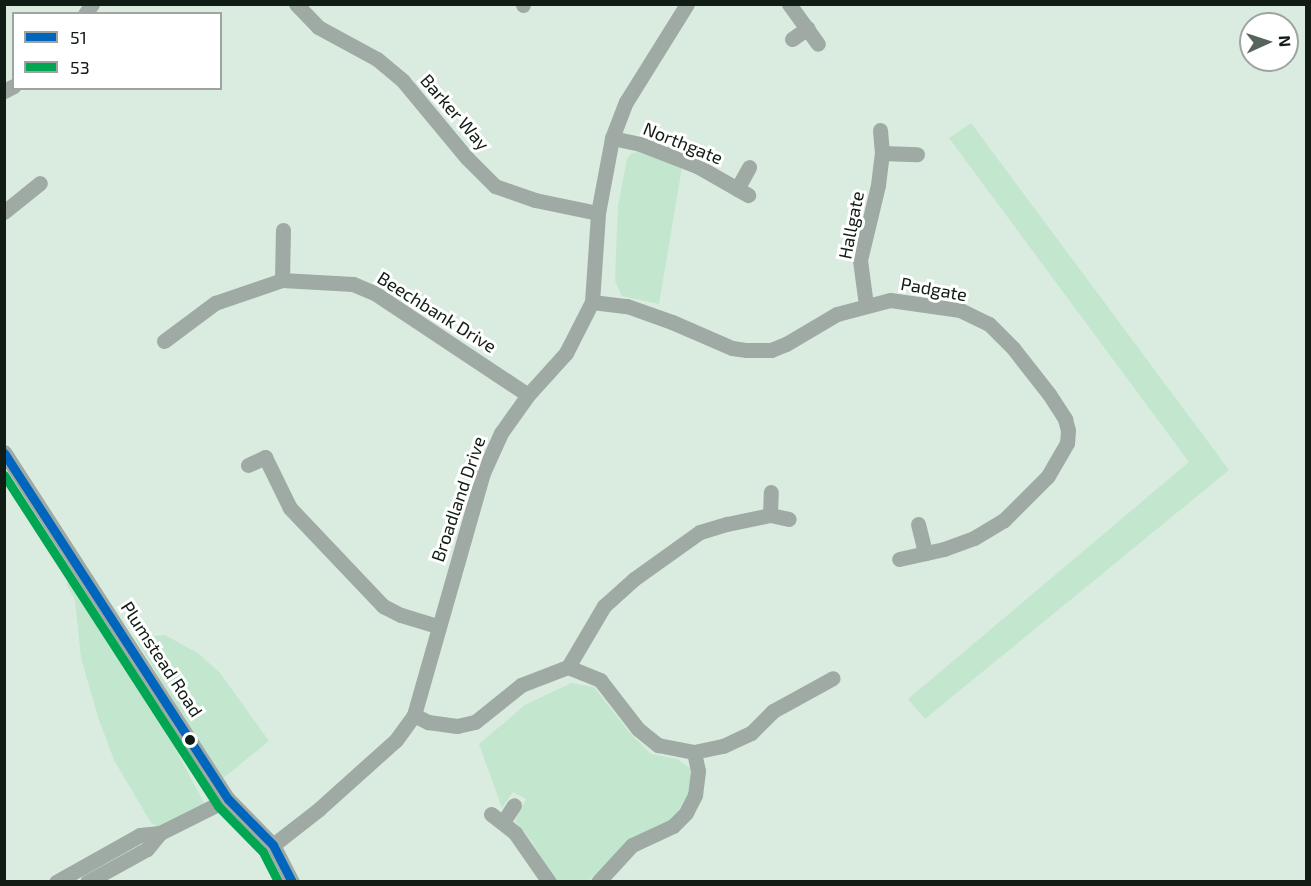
<!DOCTYPE html>
<style>
body{margin:0}
#map{position:relative;width:1311px;height:886px;overflow:hidden;background:#daebe0;font-family:"Exo 2",sans-serif}
div>[style]{position:absolute}
.green>*{inset:0;background:#c3e6cf}
.minor>*{height:15px;margin:-7.5px;padding:0 7.5px;transform-origin:7.5px;border-radius:7.5px;background:#9eaaa3}
.bus-1>*{height:9px;margin:-4.5px;padding:0 4.5px;transform-origin:4.5px;border-radius:4.5px;background:#0065bd}
.bus-2>*{height:9px;margin:-4.5px;padding:0 4.5px;transform-origin:4.5px;border-radius:4.5px;background:#00a651}
.dots>*{width:16px;height:16px;translate:-50% -50%;box-sizing:border-box;border:3px solid #fff;border-radius:50%}
span{translate:-50% -50%;white-space:nowrap;text-align:center;line-height:1.15;-webkit-text-stroke:6px #fff;paint-order:stroke}
.street-label{font-size:18px;color:#111c14}
.frame{position:absolute;inset:0;border:6px solid #111c14;pointer-events:none}
.legend{position:absolute;left:12px;top:12px;width:210px;height:78px;box-sizing:border-box;background:#fff;border:2px solid #a0a4a1;margin:0;padding:8px 10px;list-style:none;font-size:18px;color:#111c14}
.legend li{display:flex;align-items:center;gap:12px;height:30px}
.legend b{width:30px;border:2px solid #a0a4a1}
.north{position:absolute;left:1239px;top:12px;width:60px;height:60px;box-sizing:border-box;background:#fff;border:2px solid #a0a4a1;border-radius:50%;rotate:87deg;font-size:16px;font-weight:700;line-height:24px;text-align:center;color:#111c14}
.north::after{content:'';display:block;margin:auto;width:21px;height:27px;background:#57645b;clip-path:polygon(50% 0,100% 100%,50% 72%,0 100%)}
</style>
<div id="map">
<div class="green">
<div style="clip-path:polygon(971px 123px,1229px 470px,925px 719px,908px 699px,1189px 462px,949px 138px)"></div>
<div style="clip-path:polygon(638px 152px,682px 167px,659px 304px,622px 296px,615px 281px,618px 206px,627px 159px,632px 153px)"></div>
<div style="clip-path:polygon(68px 577px,174px 746px,204px 803px,158px 827px,151px 823px,114px 760px,98px 717px,81px 658px,75px 600px,67px 585px)"></div>
<div style="clip-path:polygon(165px 635px,199px 654px,220px 673px,269px 741px,222px 779px,135px 638px)"></div>
<div style="clip-path:polygon(571px 683px,594px 687px,630px 733px,651px 754px,677px 759px,690px 768px,691px 788px,673px 821px,587px 881px,556px 881px,532px 842px,515px 821px,526px 799px,513px 792px,502px 808px,479px 744px,525px 705px)"></div>
</div>
<div class="minor">
<div style="left:296px;top:4px;width:32px;rotate:46deg"></div>
<div style="left:318px;top:27px;width:67px;rotate:28.5deg"></div>
<div style="left:377px;top:59px;width:34px;rotate:40deg"></div>
<div style="left:403px;top:81px;width:100px;rotate:50.3deg"></div>
<div style="left:467px;top:158px;width:40px;rotate:45deg"></div>
<div style="left:495px;top:186px;width:42px;rotate:19.3deg"></div>
<div style="left:535px;top:200px;width:64px;rotate:11.7deg"></div>
<div style="left:523px;top:4px;width:1px;rotate:90deg"></div>
<div style="left:789px;top:4px;width:49px;rotate:54.1deg"></div>
<div style="left:85px;top:14px;width:12px;rotate:-55deg"></div>
<div style="left:792px;top:39px;width:19px;rotate:-35deg"></div>
<div style="left:4px;top:91px;width:11px;rotate:-27deg"></div>
<div style="left:612px;top:138px;width:29px;rotate:12deg"></div>
<div style="left:640px;top:144px;width:61px;rotate:21.1deg"></div>
<div style="left:697px;top:166px;width:59px;rotate:29.6deg"></div>
<div style="left:882px;top:153px;width:35px;rotate:2deg"></div>
<div style="left:737px;top:189px;width:25px;rotate:-61deg"></div>
<div style="left:4px;top:212px;width:46px;rotate:-38.9deg"></div>
<div style="left:282px;top:280px;width:50px;rotate:-88.9deg"></div>
<div style="left:592px;top:302px;width:35px;rotate:7deg"></div>
<div style="left:627px;top:306px;width:48px;rotate:19.6deg"></div>
<div style="left:672px;top:322px;width:65px;rotate:23.4deg"></div>
<div style="left:732px;top:348px;width:15px;rotate:8deg"></div>
<div style="left:747px;top:350px;width:24px"></div>
<div style="left:771px;top:350px;width:16px;rotate:-22deg"></div>
<div style="left:786px;top:344px;width:59px;rotate:-30.5deg"></div>
<div style="left:837px;top:314px;width:55px;rotate:-14.8deg"></div>
<div style="left:890px;top:300px;width:71px;rotate:8.1deg"></div>
<div style="left:960px;top:310px;width:32px;rotate:26deg"></div>
<div style="left:989px;top:324px;width:34px;rotate:45deg"></div>
<div style="left:1013px;top:348px;width:58px;rotate:52deg"></div>
<div style="left:1049px;top:394px;width:30px;rotate:57deg"></div>
<div style="left:1065px;top:419px;width:11px;rotate:75deg"></div>
<div style="left:1068px;top:430px;width:13px;rotate:94deg"></div>
<div style="left:1067px;top:443px;width:39px;rotate:120deg"></div>
<div style="left:1047px;top:477px;width:61px;rotate:135deg"></div>
<div style="left:1004px;top:520px;width:35px;rotate:149deg"></div>
<div style="left:974px;top:538px;width:32px;rotate:160deg"></div>
<div style="left:944px;top:549px;width:46px;rotate:167.5deg"></div>
<div style="left:866px;top:305px;width:45px;rotate:-97.6deg"></div>
<div style="left:860px;top:260px;width:77px;rotate:-76.5deg"></div>
<div style="left:878px;top:185px;width:32px;rotate:-83deg"></div>
<div style="left:882px;top:153px;width:23px;rotate:-95deg"></div>
<div style="left:164px;top:341px;width:64px;rotate:-36.7deg"></div>
<div style="left:215px;top:303px;width:71px;rotate:-18.9deg"></div>
<div style="left:282px;top:280px;width:71px;rotate:3.2deg"></div>
<div style="left:353px;top:284px;width:25px;rotate:23deg"></div>
<div style="left:376px;top:294px;width:182px;rotate:33.6deg"></div>
<div style="left:4px;top:452px;width:413px;rotate:57.2deg"></div>
<div style="left:228px;top:799px;width:64px;rotate:45.6deg"></div>
<div style="left:273px;top:845px;width:42px;rotate:62.8deg"></div>
<div style="left:248px;top:465px;width:19px;rotate:-25deg"></div>
<div style="left:265px;top:457px;width:57px;rotate:63.9deg"></div>
<div style="left:290px;top:508px;width:135px;rotate:46.5deg"></div>
<div style="left:383px;top:606px;width:20px;rotate:27deg"></div>
<div style="left:401px;top:615px;width:39px;rotate:17deg"></div>
<div style="left:770px;top:515px;width:23px;rotate:-88deg"></div>
<div style="left:918px;top:524px;width:30px;rotate:76deg"></div>
<div style="left:568px;top:667px;width:71px;rotate:-59.5deg"></div>
<div style="left:604px;top:606px;width:40px;rotate:-42deg"></div>
<div style="left:634px;top:579px;width:81px;rotate:-35.5deg"></div>
<div style="left:700px;top:532px;width:28px;rotate:-17deg"></div>
<div style="left:727px;top:524px;width:44px;rotate:-11.8deg"></div>
<div style="left:770px;top:515px;width:19px;rotate:12deg"></div>
<div style="left:414px;top:715px;width:16px;rotate:27deg"></div>
<div style="left:428px;top:722px;width:29px;rotate:8deg"></div>
<div style="left:457px;top:726px;width:18px;rotate:-13deg"></div>
<div style="left:475px;top:722px;width:59px;rotate:-38.8deg"></div>
<div style="left:521px;top:685px;width:50px;rotate:-21deg"></div>
<div style="left:568px;top:667px;width:35px;rotate:22deg"></div>
<div style="left:600px;top:680px;width:62px;rotate:52.2deg"></div>
<div style="left:638px;top:729px;width:26px;rotate:39deg"></div>
<div style="left:658px;top:745px;width:37px;rotate:11deg"></div>
<div style="left:694px;top:752px;width:19px;rotate:78deg"></div>
<div style="left:698px;top:771px;width:24px;rotate:97deg"></div>
<div style="left:695px;top:795px;width:20px;rotate:117deg"></div>
<div style="left:686px;top:813px;width:18px;rotate:135deg"></div>
<div style="left:673px;top:826px;width:45px;rotate:155.1deg"></div>
<div style="left:632px;top:845px;width:50px;rotate:132.6deg"></div>
<div style="left:694px;top:752px;width:30px;rotate:-12deg"></div>
<div style="left:723px;top:746px;width:31px;rotate:-25deg"></div>
<div style="left:751px;top:733px;width:31px;rotate:-45deg"></div>
<div style="left:773px;top:711px;width:68px;rotate:-28.8deg"></div>
<div style="left:491px;top:814px;width:31px;rotate:38deg"></div>
<div style="left:515px;top:833px;width:60px;rotate:55.2deg"></div>
<div style="left:503px;top:822px;width:20px;rotate:-57deg"></div>
<div style="left:273px;top:845px;width:58px;rotate:-38deg"></div>
<div style="left:319px;top:809px;width:103px;rotate:-41.9deg"></div>
<div style="left:396px;top:740px;width:31px;rotate:-54deg"></div>
<div style="left:414px;top:715px;width:252px;rotate:-74.1deg"></div>
<div style="left:483px;top:473px;width:44px;rotate:-65.8deg"></div>
<div style="left:501px;top:433px;width:47px;rotate:-54.6deg"></div>
<div style="left:528px;top:395px;width:57px;rotate:-47.9deg"></div>
<div style="left:566px;top:353px;width:57px;rotate:-63deg"></div>
<div style="left:592px;top:302px;width:89px;rotate:-86.1deg"></div>
<div style="left:598px;top:213px;width:76px;rotate:-79.4deg"></div>
<div style="left:612px;top:138px;width:39px;rotate:-69deg"></div>
<div style="left:626px;top:102px;width:115px;rotate:-58.1deg"></div>
<div style="left:56px;top:882px;width:96px;rotate:-29.2deg"></div>
<div style="left:140px;top:835px;width:20px;rotate:-6deg"></div>
<div style="left:160px;top:833px;width:76px;rotate:-26.6deg"></div>
<div style="left:87px;top:882px;width:68px;rotate:-28.8deg"></div>
<div style="left:147px;top:849px;width:21px;rotate:-51deg"></div>
</div>
<div class="bus-1">
<div style="left:4px;top:453px;width:412px;rotate:57.1deg"></div>
<div style="left:228px;top:799px;width:64px;rotate:45.6deg"></div>
<div style="left:273px;top:845px;width:42px;rotate:62.8deg"></div>
</div>
<div class="bus-2">
<div style="left:4px;top:475px;width:394px;rotate:57.1deg"></div>
<div style="left:218px;top:806px;width:64px;rotate:45.6deg"></div>
<div style="left:263px;top:852px;width:34px;rotate:63deg"></div>
</div>
<div class="dots">
<div style="left:190px;top:740px;background:#111c14"></div>
</div>
<div class="street-label">
<span style="left:455px;top:112px;rotate:49deg">Barker Way</span>
<span style="left:683px;top:143px;rotate:22deg">Northgate</span>
<span style="left:851px;top:225px;rotate:-79deg">Hallgate</span>
<span style="left:934px;top:289px;rotate:10deg">Padgate</span>
<span style="left:437px;top:312px;rotate:32deg">Beechbank Drive</span>
<span style="left:458px;top:499px;rotate:-71deg">Broadland Drive</span>
<span style="left:162px;top:659px;rotate:57deg">Plumstead Road</span>
</div>
<div class="frame"></div>
<ul class="legend">
<li><b style="height:8px;background:#0065bd"></b>51</li>
<li><b style="height:8px;background:#00a651"></b>53</li>
</ul>
<div class="north">N</div>
</div>
